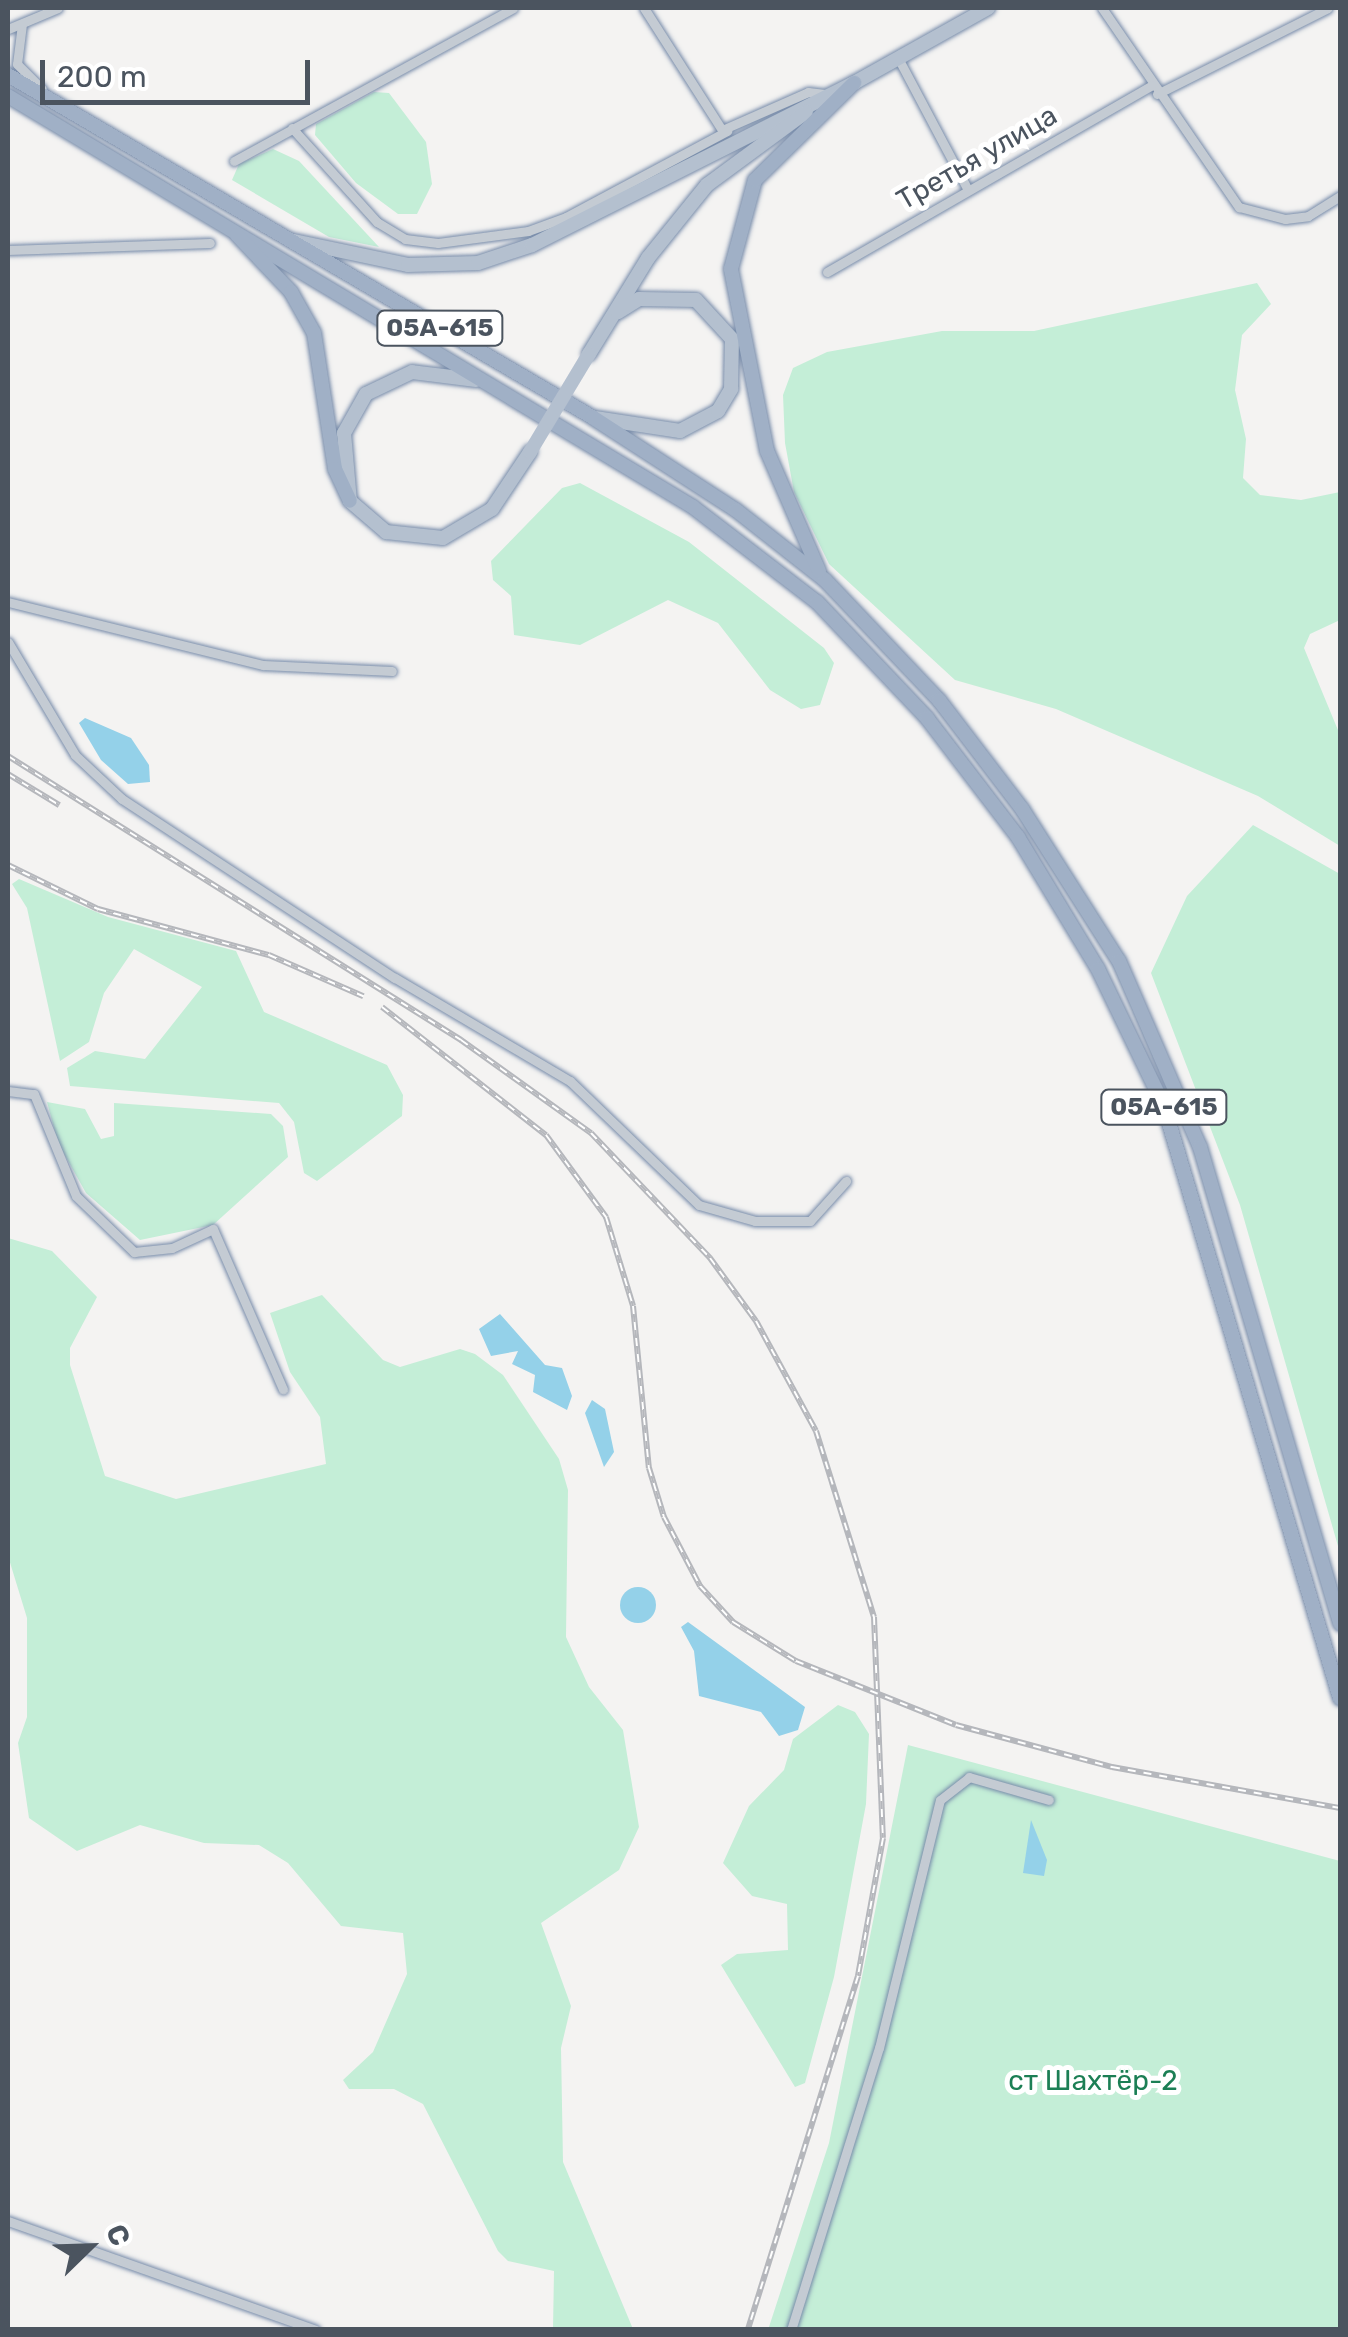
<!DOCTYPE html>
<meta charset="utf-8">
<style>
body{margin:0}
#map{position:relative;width:1348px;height:2337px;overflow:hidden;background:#f4f3f2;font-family:Rubik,sans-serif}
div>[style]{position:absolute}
.green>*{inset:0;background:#c4eed7}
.water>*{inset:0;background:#94d1e9}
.round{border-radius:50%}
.roads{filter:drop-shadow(0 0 2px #788caa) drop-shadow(0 0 2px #788caa)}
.minor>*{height:9px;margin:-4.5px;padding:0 4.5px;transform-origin:4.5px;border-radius:4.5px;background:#c4cbd3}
.primary>*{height:14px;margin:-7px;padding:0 7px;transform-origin:7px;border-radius:7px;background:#b4c0cf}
.trunk>*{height:14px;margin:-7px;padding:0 7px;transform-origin:7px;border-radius:7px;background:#a0b0c6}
.rail>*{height:6px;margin-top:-3px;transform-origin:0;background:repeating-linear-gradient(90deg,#fff 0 8px,#b5b7bc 0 16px);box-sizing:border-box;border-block:2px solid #b5b7bc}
.primary-bridge>*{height:14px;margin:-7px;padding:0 7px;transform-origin:7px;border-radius:7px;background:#b4c0cf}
span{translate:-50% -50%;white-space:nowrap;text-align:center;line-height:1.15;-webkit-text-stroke:10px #fff;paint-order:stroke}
.shield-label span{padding:2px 8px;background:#fff;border:2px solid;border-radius:8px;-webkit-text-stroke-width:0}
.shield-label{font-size:25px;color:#4b545f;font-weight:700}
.street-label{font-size:28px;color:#4b545f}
.park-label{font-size:28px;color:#1c7f55}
.frame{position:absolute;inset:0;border:10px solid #4b545f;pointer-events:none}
.north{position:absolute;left:40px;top:2197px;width:100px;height:100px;-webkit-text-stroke:8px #fff;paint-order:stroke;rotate:67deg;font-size:28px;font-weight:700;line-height:40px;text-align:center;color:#4b545f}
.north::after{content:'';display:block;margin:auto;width:35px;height:45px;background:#4b545f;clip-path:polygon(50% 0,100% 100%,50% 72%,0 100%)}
.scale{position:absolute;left:40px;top:60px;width:270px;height:45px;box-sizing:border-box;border:5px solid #4b545f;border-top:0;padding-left:12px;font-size:30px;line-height:35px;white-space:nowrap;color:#4b545f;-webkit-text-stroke:8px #fff;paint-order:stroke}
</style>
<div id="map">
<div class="green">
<div style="clip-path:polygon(374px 92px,389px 93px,426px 142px,432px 184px,417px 214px,398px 214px,356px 183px,315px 135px,316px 124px)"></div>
<div style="clip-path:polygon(273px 149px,299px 161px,379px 247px,329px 237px,232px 180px,239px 164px)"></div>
<div style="clip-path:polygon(1257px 283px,1271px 304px,1242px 335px,1235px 390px,1246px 439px,1243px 478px,1260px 495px,1301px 500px,1340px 492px,1340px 620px,1310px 634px,1304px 648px,1340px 735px,1340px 846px,1258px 796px,1056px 709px,955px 680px,829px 564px,794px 492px,785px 443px,783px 395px,793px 368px,827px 352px,942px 331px,1034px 331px)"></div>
<div style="clip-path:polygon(580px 483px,689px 542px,824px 648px,834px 663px,820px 705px,801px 709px,770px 690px,718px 623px,668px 600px,580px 645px,514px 635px,511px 596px,493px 580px,491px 561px,562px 488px)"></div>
<div style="clip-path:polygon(1253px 825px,1340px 874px,1340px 1553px,1240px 1205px,1151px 973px,1187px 896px)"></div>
<div style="clip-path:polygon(19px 879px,108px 917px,236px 951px,264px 1012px,387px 1065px,403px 1095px,402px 1116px,317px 1181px,304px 1173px,294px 1122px,279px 1103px,70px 1086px,67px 1068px,95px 1051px,145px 1059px,202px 987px,134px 949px,104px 993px,89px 1042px,60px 1061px,27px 908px,12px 884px)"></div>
<div style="clip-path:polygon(47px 1102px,85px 1109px,101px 1139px,114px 1136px,114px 1103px,271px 1114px,283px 1126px,288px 1157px,213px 1225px,140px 1240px,86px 1193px,58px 1143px)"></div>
<div style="clip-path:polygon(8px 1238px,52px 1251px,97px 1297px,70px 1348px,70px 1365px,105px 1476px,176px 1499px,326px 1464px,320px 1417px,290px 1372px,270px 1313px,322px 1295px,383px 1360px,400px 1367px,460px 1349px,475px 1354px,503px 1375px,559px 1459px,568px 1490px,566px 1637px,589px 1687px,623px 1730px,639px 1827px,619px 1870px,541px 1923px,571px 2006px,561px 2048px,563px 2162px,633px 2329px,553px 2329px,554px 2271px,508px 2261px,498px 2251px,423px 2104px,394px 2089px,349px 2089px,343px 2080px,373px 2052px,407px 1974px,403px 1933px,341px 1926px,288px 1863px,259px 1845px,204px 1843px,140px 1825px,77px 1851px,29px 1818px,18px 1743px,27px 1717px,27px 1618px,8px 1556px)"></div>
<div style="clip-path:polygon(838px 1705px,855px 1712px,869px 1734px,866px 1804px,834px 1977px,805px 2083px,795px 2087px,721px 1965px,737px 1954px,788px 1950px,787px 1904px,752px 1896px,723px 1863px,749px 1806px,784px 1770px,793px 1739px)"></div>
<div style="clip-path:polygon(908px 1745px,1340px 1861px,1340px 2329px,768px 2330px,829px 2143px)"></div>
</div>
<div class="water">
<div style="clip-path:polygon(85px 718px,131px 738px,149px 765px,150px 782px,128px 784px,101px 760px,79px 723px)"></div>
<div style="clip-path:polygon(500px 1314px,545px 1365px,562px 1368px,572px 1396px,567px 1410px,533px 1392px,535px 1375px,512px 1364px,518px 1351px,491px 1356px,479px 1329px)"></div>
<div style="clip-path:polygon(592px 1400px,605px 1409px,614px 1452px,604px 1467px,585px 1413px)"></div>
<div class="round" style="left:620px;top:1587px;width:36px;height:36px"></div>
<div style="clip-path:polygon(688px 1622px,805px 1707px,798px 1730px,779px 1736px,761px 1712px,699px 1696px,694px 1651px,681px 1627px)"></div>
<div style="clip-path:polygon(1031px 1820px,1047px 1860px,1044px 1876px,1023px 1873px)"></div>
</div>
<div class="roads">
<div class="minor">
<div style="left:644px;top:8px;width:145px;rotate:57.4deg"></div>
<div style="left:722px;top:130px;width:94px;rotate:-23.8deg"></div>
<div style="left:808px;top:92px;width:17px;rotate:7deg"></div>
<div style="left:1102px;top:8px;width:242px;rotate:55.5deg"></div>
<div style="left:1239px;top:207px;width:48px;rotate:14.6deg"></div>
<div style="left:1285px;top:219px;width:23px;rotate:-7deg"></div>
<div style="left:1308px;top:216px;width:38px;rotate:-32deg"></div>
<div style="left:22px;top:24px;width:40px;rotate:97.1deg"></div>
<div style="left:17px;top:64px;width:35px;rotate:45deg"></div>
<div style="left:8px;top:29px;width:54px;rotate:-22.8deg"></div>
<div style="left:897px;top:56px;width:149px;rotate:62.1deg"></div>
<div style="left:1157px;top:94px;width:191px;rotate:-26.7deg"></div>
<div style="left:292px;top:128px;width:127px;rotate:47.9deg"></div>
<div style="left:377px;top:222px;width:33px;rotate:31deg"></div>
<div style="left:405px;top:239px;width:33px;rotate:7deg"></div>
<div style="left:438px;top:243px;width:91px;rotate:-7.6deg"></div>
<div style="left:528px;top:231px;width:40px;rotate:-20.2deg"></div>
<div style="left:566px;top:217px;width:183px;rotate:-28.1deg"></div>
<div style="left:234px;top:161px;width:318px;rotate:-28.7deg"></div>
<div style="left:8px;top:250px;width:202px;rotate:-2deg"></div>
<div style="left:827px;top:272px;width:374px;rotate:-29.9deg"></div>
<div style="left:8px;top:602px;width:263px;rotate:13.9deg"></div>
<div style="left:263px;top:665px;width:129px;rotate:2.7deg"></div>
<div style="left:8px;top:642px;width:131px;rotate:59.3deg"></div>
<div style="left:75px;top:755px;width:64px;rotate:43.1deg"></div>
<div style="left:122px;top:799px;width:326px;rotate:33.3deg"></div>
<div style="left:395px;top:978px;width:203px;rotate:30.5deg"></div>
<div style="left:570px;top:1081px;width:179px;rotate:43.9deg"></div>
<div style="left:699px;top:1205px;width:58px;rotate:15.9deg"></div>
<div style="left:755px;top:1221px;width:55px"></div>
<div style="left:810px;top:1221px;width:54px;rotate:-48deg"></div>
<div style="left:8px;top:1091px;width:26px;rotate:7deg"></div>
<div style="left:34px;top:1094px;width:110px;rotate:67.6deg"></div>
<div style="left:76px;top:1196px;width:81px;rotate:44deg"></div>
<div style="left:134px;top:1252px;width:38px;rotate:-6deg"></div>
<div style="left:172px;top:1248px;width:45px;rotate:-24.9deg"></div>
<div style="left:213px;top:1229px;width:175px;rotate:66.4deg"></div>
<div style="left:8px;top:2221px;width:326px;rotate:19.5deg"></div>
<div style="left:791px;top:2330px;width:295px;rotate:-72.7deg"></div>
<div style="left:879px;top:2048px;width:255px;rotate:-76.2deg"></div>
<div style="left:940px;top:1800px;width:37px;rotate:-38deg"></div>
<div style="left:969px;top:1777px;width:83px;rotate:16deg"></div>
</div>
<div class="primary">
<div style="left:845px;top:88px;width:164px;rotate:-29.2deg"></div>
<div style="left:294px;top:241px;width:116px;rotate:11.9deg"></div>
<div style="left:408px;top:265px;width:70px;rotate:-1.6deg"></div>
<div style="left:478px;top:263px;width:57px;rotate:-18.4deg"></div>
<div style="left:532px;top:245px;width:360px;rotate:-26.7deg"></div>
<div style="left:589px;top:354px;width:113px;rotate:-58.4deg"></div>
<div style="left:648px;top:258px;width:94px;rotate:-51.1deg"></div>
<div style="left:707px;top:185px;width:123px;rotate:-36.4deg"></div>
<div style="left:476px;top:380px;width:64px;rotate:-172.9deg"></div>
<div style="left:412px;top:372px;width:51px;rotate:154.4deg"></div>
<div style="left:366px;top:394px;width:45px;rotate:119.4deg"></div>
<div style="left:344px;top:433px;width:68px;rotate:85deg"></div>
<div style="left:350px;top:501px;width:48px;rotate:40.7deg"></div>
<div style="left:386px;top:532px;width:57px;rotate:6deg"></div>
<div style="left:443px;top:538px;width:57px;rotate:-30.6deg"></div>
<div style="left:492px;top:509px;width:69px;rotate:-56.3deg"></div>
<div style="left:595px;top:418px;width:86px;rotate:8.7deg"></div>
<div style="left:680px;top:431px;width:43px;rotate:-27.8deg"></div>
<div style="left:718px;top:411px;width:26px;rotate:-59deg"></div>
<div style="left:731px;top:389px;width:50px;rotate:-88.9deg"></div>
<div style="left:732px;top:339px;width:53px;rotate:-132.7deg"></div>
<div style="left:696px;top:300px;width:57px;rotate:-179deg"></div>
<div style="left:639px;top:299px;width:25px;rotate:148deg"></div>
</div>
<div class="trunk">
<div style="left:8px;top:75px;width:677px;rotate:30.35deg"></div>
<div style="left:592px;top:417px;width:171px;rotate:32.9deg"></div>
<div style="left:736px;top:510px;width:113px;rotate:38.2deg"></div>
<div style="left:825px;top:580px;width:166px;rotate:46.5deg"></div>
<div style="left:939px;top:700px;width:137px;rotate:52.7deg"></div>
<div style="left:1022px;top:809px;width:180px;rotate:57.5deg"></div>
<div style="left:1119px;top:961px;width:203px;rotate:66.5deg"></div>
<div style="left:1200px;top:1147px;width:497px;rotate:73.6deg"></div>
<div style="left:8px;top:96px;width:799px;rotate:30.96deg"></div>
<div style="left:693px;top:507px;width:156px;rotate:37.5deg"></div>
<div style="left:817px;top:602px;width:160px;rotate:46.5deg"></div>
<div style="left:927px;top:718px;width:150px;rotate:52.6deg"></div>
<div style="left:1018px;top:837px;width:154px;rotate:58.8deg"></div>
<div style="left:1098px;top:969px;width:152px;rotate:64.3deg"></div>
<div style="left:1164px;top:1106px;width:618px;rotate:73.44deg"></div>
<div style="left:237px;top:235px;width:79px;rotate:46.5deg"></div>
<div style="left:291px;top:292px;width:47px;rotate:60.7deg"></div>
<div style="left:314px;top:333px;width:138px;rotate:81.2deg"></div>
<div style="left:335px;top:469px;width:35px;rotate:65deg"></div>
<div style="left:819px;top:571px;width:131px;rotate:-113.4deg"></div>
<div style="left:767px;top:451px;width:186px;rotate:-101.2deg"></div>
<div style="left:731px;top:269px;width:92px;rotate:-74.9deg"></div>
<div style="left:755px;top:180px;width:139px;rotate:-44.4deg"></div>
</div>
</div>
<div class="rail">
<div style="left:8px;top:756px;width:535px;rotate:32.08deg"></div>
<div style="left:461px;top:1040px;width:160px;rotate:35.6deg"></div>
<div style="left:591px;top:1133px;width:173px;rotate:46.4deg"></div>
<div style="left:710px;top:1258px;width:78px;rotate:53.9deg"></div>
<div style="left:756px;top:1321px;width:125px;rotate:61.4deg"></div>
<div style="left:816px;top:1431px;width:195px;rotate:72.7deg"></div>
<div style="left:874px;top:1617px;width:221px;rotate:87.7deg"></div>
<div style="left:883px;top:1838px;width:140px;rotate:100.3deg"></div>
<div style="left:858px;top:1976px;width:371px;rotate:107.3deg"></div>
<div style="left:8px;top:774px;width:60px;rotate:31.3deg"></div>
<div style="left:8px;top:865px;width:100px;rotate:26.1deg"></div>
<div style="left:98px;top:909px;width:177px;rotate:15.1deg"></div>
<div style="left:269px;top:955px;width:103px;rotate:23.6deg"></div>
<div style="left:382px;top:1007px;width:208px;rotate:38deg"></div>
<div style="left:546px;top:1135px;width:102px;rotate:53.8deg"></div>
<div style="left:606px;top:1217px;width:93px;rotate:73.1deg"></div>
<div style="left:633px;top:1306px;width:163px;rotate:84.4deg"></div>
<div style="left:649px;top:1468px;width:51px;rotate:73deg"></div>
<div style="left:664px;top:1517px;width:78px;rotate:62.4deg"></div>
<div style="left:700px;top:1586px;width:49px;rotate:47.5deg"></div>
<div style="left:733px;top:1622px;width:74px;rotate:31.8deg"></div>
<div style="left:796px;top:1661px;width:172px;rotate:21.8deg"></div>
<div style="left:956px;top:1725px;width:162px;rotate:15.1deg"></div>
<div style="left:1112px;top:1767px;width:232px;rotate:10.2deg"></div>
</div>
<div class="primary-bridge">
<div style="left:530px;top:452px;width:114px;rotate:-59deg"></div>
</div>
<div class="shield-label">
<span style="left:440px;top:328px">05А-615</span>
<span style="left:1164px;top:1107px">05А-615</span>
</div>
<div class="street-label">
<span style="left:977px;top:158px;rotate:-30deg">Третья улица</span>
</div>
<div class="park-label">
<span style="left:1093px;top:2081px">ст Шахтёр-2</span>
</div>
<div class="frame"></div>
<div class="north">С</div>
<div class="scale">200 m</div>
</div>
